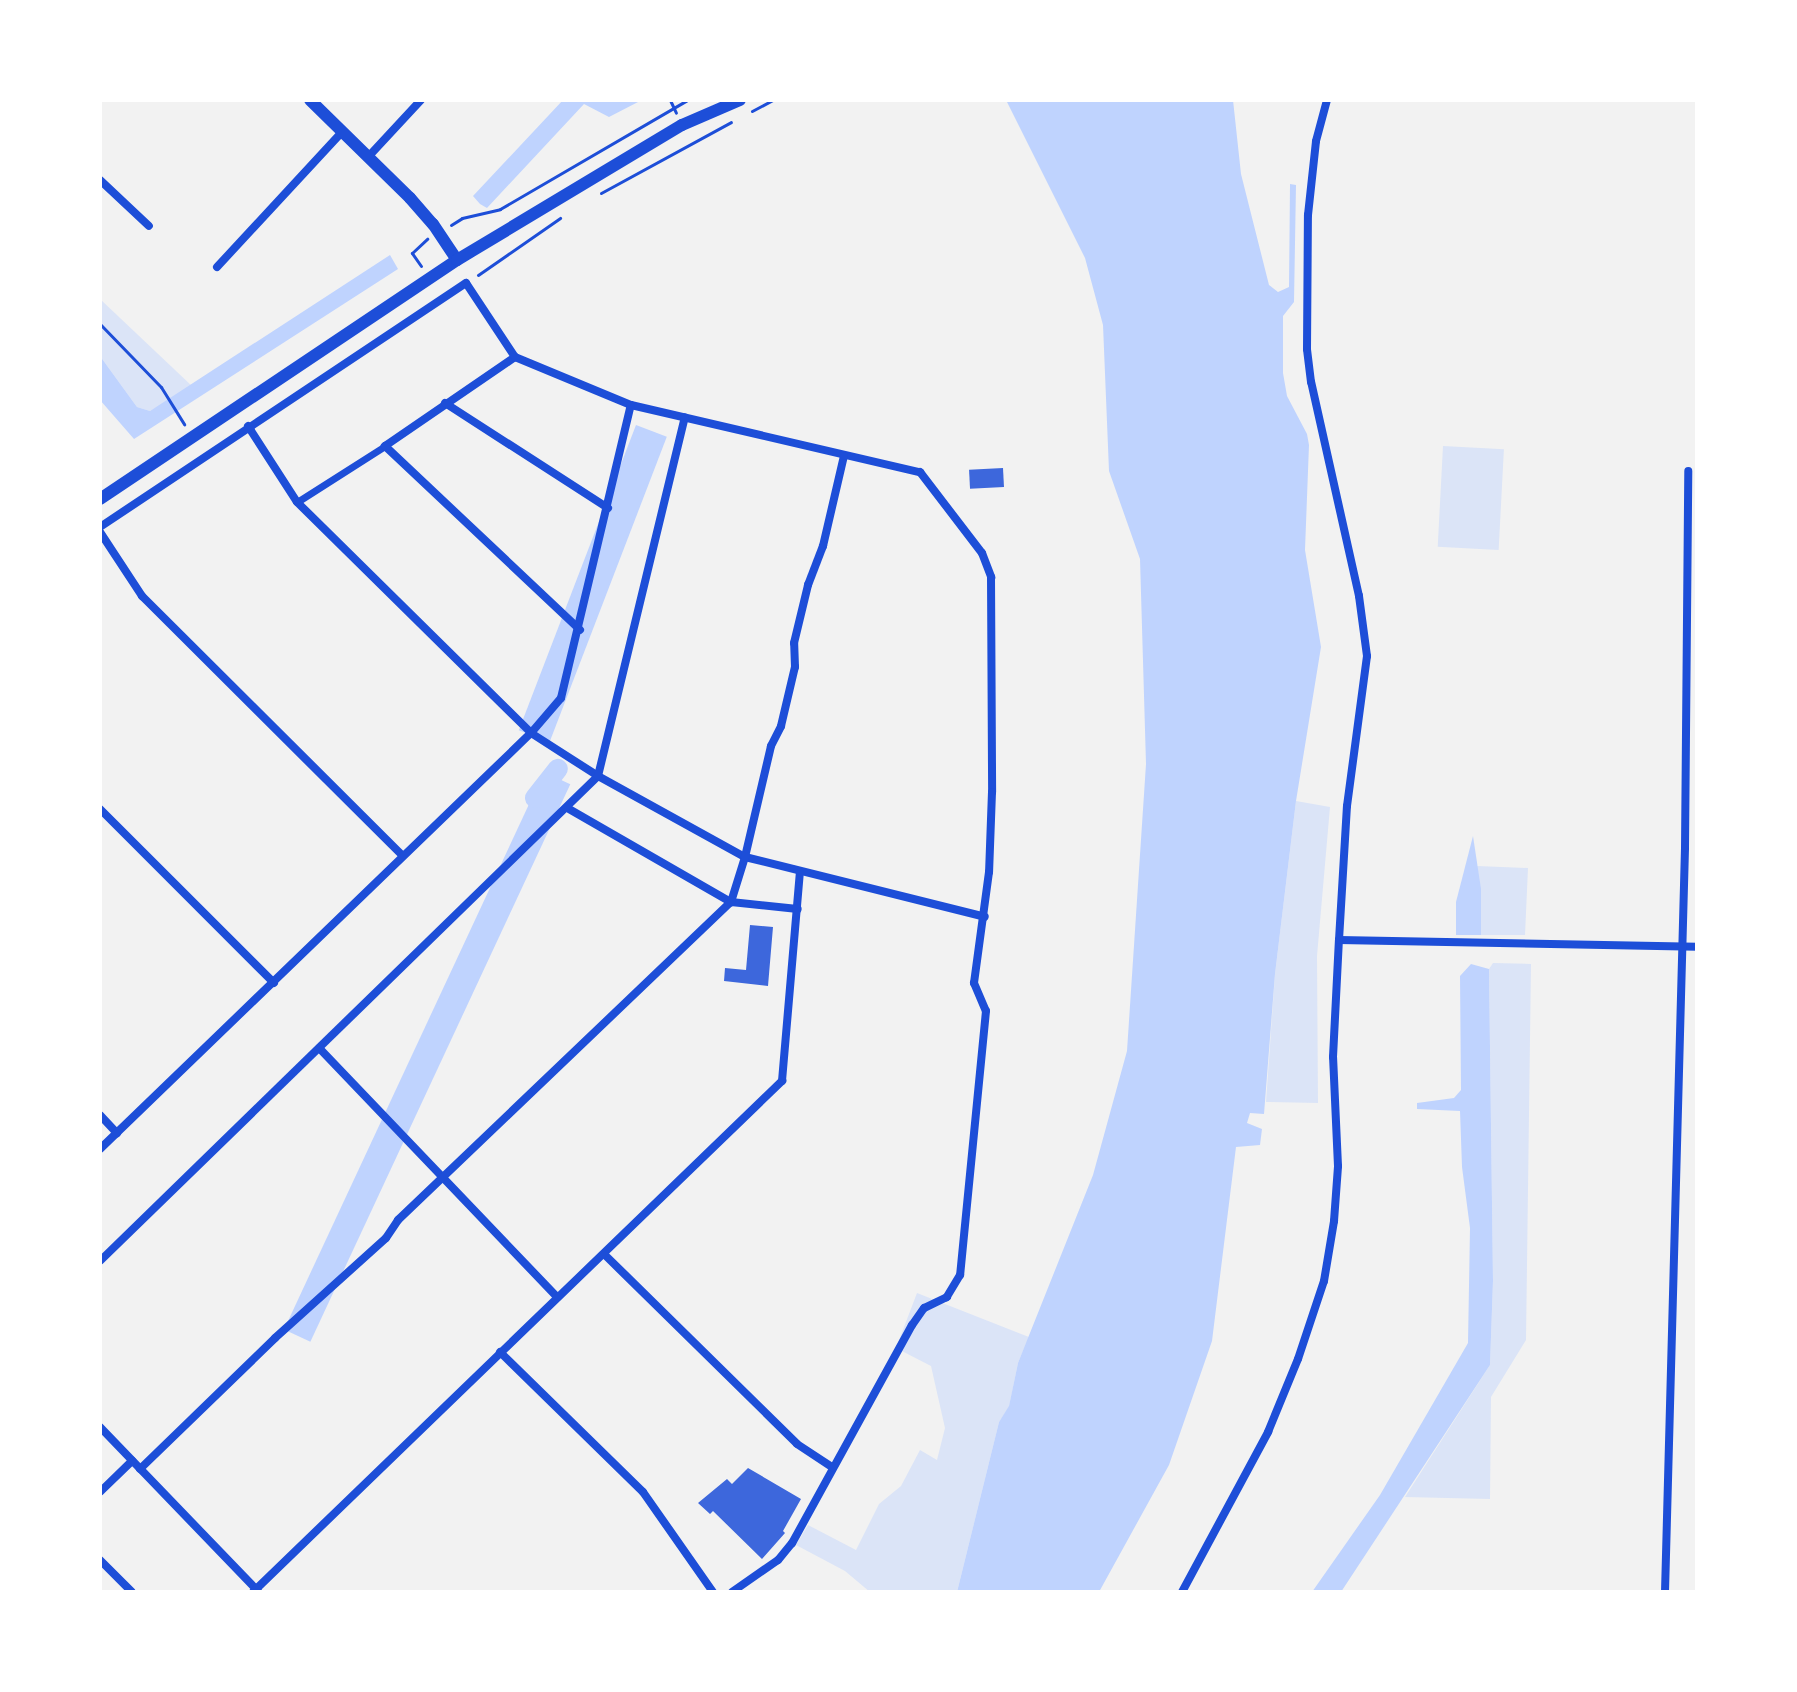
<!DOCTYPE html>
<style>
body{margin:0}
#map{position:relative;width:1797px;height:1692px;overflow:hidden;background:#f2f2f2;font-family:Lato,sans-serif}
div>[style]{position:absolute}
.green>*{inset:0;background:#dbe4f7;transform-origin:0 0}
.water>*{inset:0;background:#bfd3fe;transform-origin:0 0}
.canal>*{height:20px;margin:-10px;padding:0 10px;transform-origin:10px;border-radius:10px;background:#bfd3fe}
.building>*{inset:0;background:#3d67dc;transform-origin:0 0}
.path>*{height:3px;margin:-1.5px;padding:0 1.5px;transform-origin:1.5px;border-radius:1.5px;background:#1d4ed8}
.pedestrian>*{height:7px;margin:-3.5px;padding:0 3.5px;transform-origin:3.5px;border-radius:3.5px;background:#1d4ed8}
.minor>*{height:8px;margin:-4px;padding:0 4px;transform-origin:4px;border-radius:4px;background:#1d4ed8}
.tertiary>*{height:12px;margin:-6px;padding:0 6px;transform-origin:6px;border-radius:6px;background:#1d4ed8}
span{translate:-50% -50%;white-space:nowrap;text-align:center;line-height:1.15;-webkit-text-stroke:6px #fff;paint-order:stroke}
.frame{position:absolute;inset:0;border:102px solid #fff;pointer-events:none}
</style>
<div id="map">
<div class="green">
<div style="clip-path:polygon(100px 299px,193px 387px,150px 411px,137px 407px,100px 356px)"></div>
<div style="left:1443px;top:446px;width:61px;height:101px;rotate:3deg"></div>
<div style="clip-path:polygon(1296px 801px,1330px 807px,1317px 956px,1318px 1103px,1266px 1102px,1275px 974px)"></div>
<div style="clip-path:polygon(1477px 866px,1528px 868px,1525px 935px,1481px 935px)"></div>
<div style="clip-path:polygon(1493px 963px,1531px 964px,1526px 1340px,1491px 1397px,1490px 1499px,1405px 1497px,1490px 1365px,1493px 1281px,1489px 969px)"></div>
<div style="clip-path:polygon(917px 1293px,1029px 1337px,1018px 1363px,1009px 1407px,999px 1422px,957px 1592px,870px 1592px,845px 1571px,796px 1545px,808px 1525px,856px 1550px,879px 1504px,901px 1486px,920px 1450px,937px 1460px,945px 1428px,931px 1366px,896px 1348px)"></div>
</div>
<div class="water">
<div style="clip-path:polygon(563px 100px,640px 101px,609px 117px,584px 104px,487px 208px,480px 204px,473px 196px)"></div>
<div style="clip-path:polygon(1006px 100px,1233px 100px,1241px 174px,1269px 285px,1278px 292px,1289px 287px,1290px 184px,1296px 185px,1294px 302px,1283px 316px,1283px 373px,1287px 396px,1307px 434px,1309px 445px,1305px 550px,1321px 647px,1296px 801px,1275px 974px,1264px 1114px,1250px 1113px,1247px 1123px,1262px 1129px,1260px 1145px,1236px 1147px,1212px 1341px,1169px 1465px,1099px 1592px,957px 1592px,999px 1422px,1009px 1406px,1018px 1363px,1093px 1175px,1127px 1051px,1146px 764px,1140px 559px,1109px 471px,1103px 325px,1085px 258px)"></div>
<div style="clip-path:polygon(390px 255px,398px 269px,134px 439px,100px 400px,100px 356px,137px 407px,150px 411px)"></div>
<div style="left:636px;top:425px;width:33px;height:327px;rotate:21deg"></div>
<div style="left:544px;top:772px;width:29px;height:615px;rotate:25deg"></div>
<div style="clip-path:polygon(1473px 836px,1481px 889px,1481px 935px,1456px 935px,1456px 902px)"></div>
<div style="clip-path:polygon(1471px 964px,1489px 969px,1493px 1281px,1490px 1365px,1341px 1592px,1312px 1592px,1380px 1495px,1468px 1343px,1470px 1228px,1462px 1167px,1460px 1111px,1417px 1109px,1417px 1103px,1454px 1098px,1461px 1090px,1460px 976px)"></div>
</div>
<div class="canal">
<div style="left:535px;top:798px;width:37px;rotate:-52deg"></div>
</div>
<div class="building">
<div style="left:1003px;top:468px;width:19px;height:34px;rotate:87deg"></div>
<div style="clip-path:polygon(750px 925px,773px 927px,768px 986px,724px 981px,725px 968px,746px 970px)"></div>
<div style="clip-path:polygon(748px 1468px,801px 1499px,783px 1531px,785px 1533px,762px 1559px,713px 1511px,710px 1514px,698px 1503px,727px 1479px,732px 1484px)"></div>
</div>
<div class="path">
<div style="left:670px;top:100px;width:14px;rotate:65deg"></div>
<div style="left:752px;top:111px;width:24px;rotate:-28deg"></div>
<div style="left:601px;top:193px;width:148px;rotate:-28.6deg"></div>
<div style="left:451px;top:225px;width:13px;rotate:-32deg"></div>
<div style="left:462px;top:218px;width:39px;rotate:-13deg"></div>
<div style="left:500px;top:209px;width:216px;rotate:-30.2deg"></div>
<div style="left:421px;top:266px;width:16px;rotate:-125deg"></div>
<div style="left:412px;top:253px;width:21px;rotate:-43deg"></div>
<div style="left:478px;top:275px;width:100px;rotate:-34.8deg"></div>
<div style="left:100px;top:324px;width:88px;rotate:45.9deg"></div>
<div style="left:161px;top:387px;width:44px;rotate:58.1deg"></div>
</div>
<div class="pedestrian">
<div style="left:297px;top:502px;width:104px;rotate:-32.5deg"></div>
</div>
<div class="minor">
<div style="left:369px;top:156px;width:76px;rotate:-47.1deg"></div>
<div style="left:100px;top:180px;width:67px;rotate:43.2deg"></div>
<div style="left:217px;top:267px;width:185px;rotate:-47.2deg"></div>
<div style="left:515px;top:357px;width:158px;rotate:145.6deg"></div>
<div style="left:385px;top:446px;width:268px;rotate:43.3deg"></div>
<div style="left:445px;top:403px;width:194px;rotate:32.8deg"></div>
<div style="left:248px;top:426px;width:90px;rotate:57.2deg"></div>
<div style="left:297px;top:502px;width:329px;rotate:44.6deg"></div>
<div style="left:531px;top:733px;width:80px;rotate:32.7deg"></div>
<div style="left:598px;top:776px;width:168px;rotate:28.9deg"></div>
<div style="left:745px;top:857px;width:247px;rotate:14deg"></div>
<div style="left:100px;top:527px;width:440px;rotate:-33.7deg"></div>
<div style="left:466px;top:283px;width:89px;rotate:56.5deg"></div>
<div style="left:515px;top:357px;width:126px;rotate:22.5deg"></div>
<div style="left:631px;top:405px;width:297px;rotate:13.1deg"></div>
<div style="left:920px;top:472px;width:102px;rotate:52.6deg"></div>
<div style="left:982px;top:553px;width:26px;rotate:69deg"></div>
<div style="left:991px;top:577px;width:215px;rotate:89.7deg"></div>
<div style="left:992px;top:792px;width:80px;rotate:92.1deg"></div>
<div style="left:989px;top:872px;width:112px;rotate:97.7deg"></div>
<div style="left:974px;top:983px;width:30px;rotate:67deg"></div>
<div style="left:986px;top:1011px;width:265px;rotate:95.6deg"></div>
<div style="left:960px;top:1275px;width:26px;rotate:121deg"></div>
<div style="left:947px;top:1297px;width:25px;rotate:154deg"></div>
<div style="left:924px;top:1308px;width:21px;rotate:125deg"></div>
<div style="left:912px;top:1325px;width:249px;rotate:118.8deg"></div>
<div style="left:792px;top:1543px;width:22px;rotate:129deg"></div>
<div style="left:778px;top:1560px;width:56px;rotate:145.2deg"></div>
<div style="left:100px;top:532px;width:77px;rotate:56.7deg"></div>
<div style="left:142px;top:596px;width:368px;rotate:44.9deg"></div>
<div style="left:100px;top:809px;width:246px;rotate:45deg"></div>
<div style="left:569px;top:809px;width:187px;rotate:29.9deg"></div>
<div style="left:731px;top:902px;width:67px;rotate:6deg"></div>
<div style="left:1339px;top:940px;width:358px;rotate:1.1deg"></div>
<div style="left:321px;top:1050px;width:342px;rotate:46.3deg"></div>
<div style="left:100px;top:1115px;width:25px;rotate:47deg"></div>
<div style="left:100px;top:1149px;width:599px;rotate:-43.99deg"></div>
<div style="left:531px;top:733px;width:46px;rotate:-49.4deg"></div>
<div style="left:561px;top:698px;width:301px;rotate:-76.6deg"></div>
<div style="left:605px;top:1255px;width:269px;rotate:44.5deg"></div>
<div style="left:797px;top:1444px;width:42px;rotate:33.3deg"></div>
<div style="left:100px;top:1261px;width:695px;rotate:-44.24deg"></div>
<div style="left:598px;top:776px;width:369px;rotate:-76.4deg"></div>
<div style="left:500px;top:1352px;width:200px;rotate:44.4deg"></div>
<div style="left:643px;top:1492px;width:122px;rotate:55deg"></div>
<div style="left:100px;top:1427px;width:228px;rotate:46.1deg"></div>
<div style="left:140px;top:1469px;width:188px;rotate:-44.1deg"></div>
<div style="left:275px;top:1338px;width:149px;rotate:-42deg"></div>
<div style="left:386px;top:1238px;width:22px;rotate:-56deg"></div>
<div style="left:398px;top:1220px;width:460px;rotate:-43.7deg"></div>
<div style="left:731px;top:902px;width:47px;rotate:-72.7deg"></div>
<div style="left:745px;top:857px;width:114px;rotate:-76.8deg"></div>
<div style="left:771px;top:746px;width:22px;rotate:-63deg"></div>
<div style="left:781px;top:726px;width:61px;rotate:-76.7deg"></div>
<div style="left:795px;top:667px;width:24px;rotate:-92deg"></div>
<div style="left:794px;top:643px;width:60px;rotate:-76.4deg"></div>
<div style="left:808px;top:585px;width:42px;rotate:-69deg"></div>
<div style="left:823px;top:546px;width:92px;rotate:-76.9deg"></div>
<div style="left:100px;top:1492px;width:45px;rotate:-44.1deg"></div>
<div style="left:100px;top:1560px;width:45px;rotate:45deg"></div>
<div style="left:253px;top:1592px;width:736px;rotate:-44.01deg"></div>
<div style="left:782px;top:1081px;width:209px;rotate:-85.1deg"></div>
<div style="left:1182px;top:1592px;width:182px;rotate:-61.7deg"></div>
<div style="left:1268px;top:1432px;width:79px;rotate:-67.7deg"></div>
<div style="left:1298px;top:1359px;width:82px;rotate:-71.6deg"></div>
<div style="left:1324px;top:1281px;width:61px;rotate:-80.5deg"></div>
<div style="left:1334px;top:1221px;width:55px;rotate:-85.8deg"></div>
<div style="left:1338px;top:1166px;width:109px;rotate:-92.6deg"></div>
<div style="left:1333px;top:1057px;width:117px;rotate:-87.1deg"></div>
<div style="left:1339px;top:940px;width:134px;rotate:-86.6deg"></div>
<div style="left:1347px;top:806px;width:151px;rotate:-82.4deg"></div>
<div style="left:1367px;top:656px;width:61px;rotate:-97.6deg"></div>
<div style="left:1359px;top:596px;width:219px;rotate:-102.6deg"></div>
<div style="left:1311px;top:382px;width:33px;rotate:-97deg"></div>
<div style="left:1307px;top:349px;width:134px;rotate:-89.6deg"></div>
<div style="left:1308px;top:215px;width:74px;rotate:-83.8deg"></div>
<div style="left:1316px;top:141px;width:42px;rotate:-75deg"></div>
<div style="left:1665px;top:1592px;width:744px;rotate:-88.46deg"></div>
<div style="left:1685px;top:848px;width:377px;rotate:-89.5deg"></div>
</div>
<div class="tertiary">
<div style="left:310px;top:100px;width:140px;rotate:44.4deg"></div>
<div style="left:410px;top:198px;width:35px;rotate:49deg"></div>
<div style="left:433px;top:224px;width:43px;rotate:56.3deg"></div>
<div style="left:100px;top:499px;width:430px;rotate:-33.8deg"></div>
<div style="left:457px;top:260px;width:262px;rotate:-31deg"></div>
<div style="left:682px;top:125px;width:63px;rotate:-23.3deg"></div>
</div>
<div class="frame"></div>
</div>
